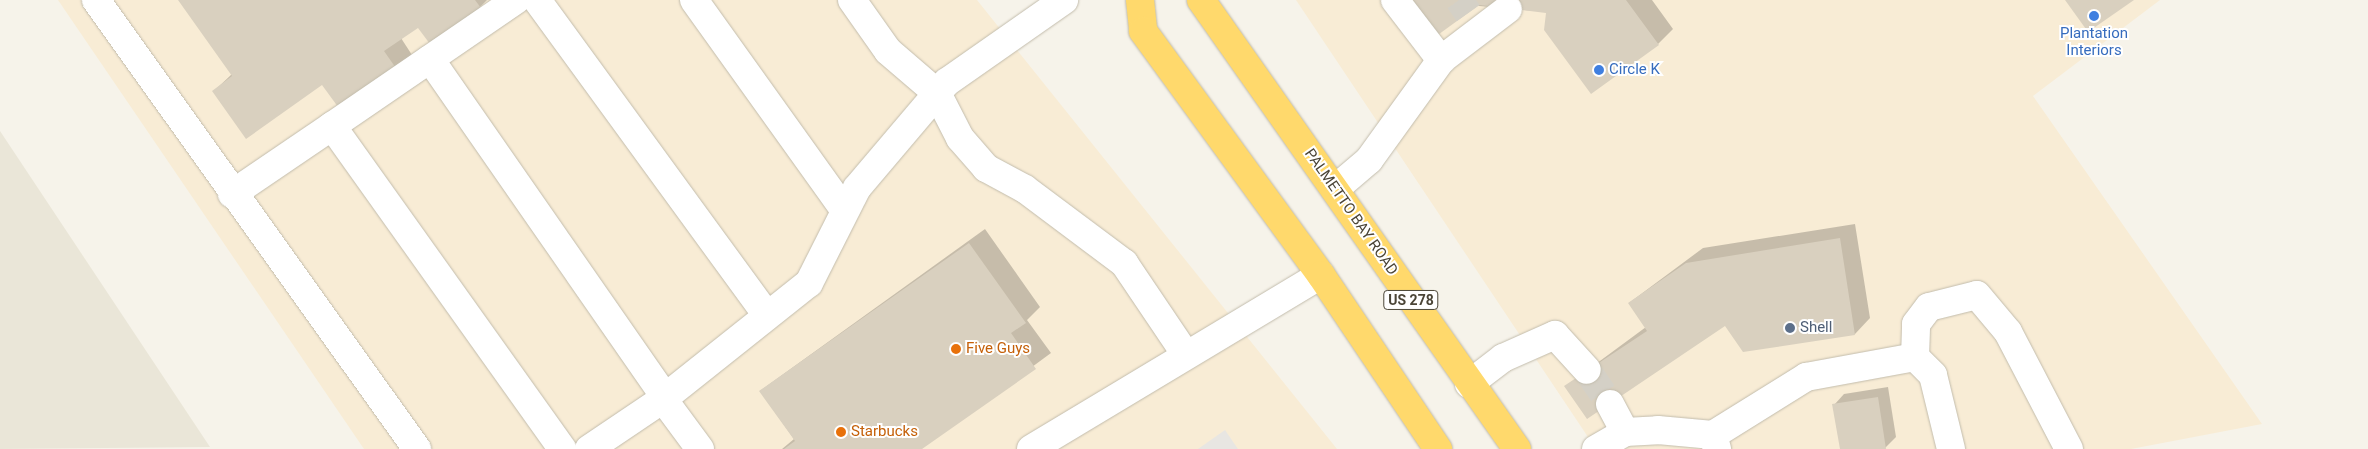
<!DOCTYPE html>
<style>
body{margin:0}
#map{position:relative;width:2368px;height:449px;overflow:hidden;background:#f6f3ea;font-family:Roboto,sans-serif}
div>[style]{position:absolute}
.residential>*{inset:0;background:#eae6d8}
.commercial>*{inset:0;background:#f8ecd5}
.parking>*{inset:0;background:#e8e6e2}
.shadow>*{inset:0;background:#0003}
.building>*{inset:0;background:#d9d0bf}
.minor-tunnel>*{height:28px;margin-top:-14px;transform-origin:0;background:repeating-linear-gradient(90deg,#d4d0c6 0 28px,transparent 0 42px)}
.roads{filter:drop-shadow(0 0 1px #c2bcac) drop-shadow(0 0 1px #c2bcac)}
.minor>*{height:28px;margin:-14px;padding:0 14px;transform-origin:14px;border-radius:14px;background:#fff}
.highway>*{height:28px;margin:-14px;padding:0 14px;transform-origin:14px;border-radius:14px;background:#ffd96c}
.dots>*{width:14px;height:14px;translate:-50% -50%;box-sizing:border-box;border:2px solid #fff;border-radius:50%}
span{translate:-50% -50%;white-space:nowrap;text-align:center;line-height:1.15;-webkit-text-stroke:4px #fff;paint-order:stroke}
.shield-label span{padding:1px 4px;background:#fff;border:1px solid;border-radius:4px;-webkit-text-stroke-width:0}
.shield-label{font-size:14px;color:#4b4537;font-weight:700}
.shop-label{font-size:15px;color:#366cbe}
.left{translate:0 -50%;text-align:left}
.street-label{font-size:15px;color:#4b4537}
.service-label{font-size:15px;color:#4e5e75}
.food-label{font-size:15px;color:#c56008}
</style>
<div id="map">
<div class="residential">
<div style="clip-path:polygon(0 131px,210px 447px,0 449px)"></div>
</div>
<div class="commercial">
<div style="clip-path:polygon(58px 0,977px 0,1337px 449px,364px 449px)"></div>
<div style="clip-path:polygon(1296px 0,2160px 0,2033px 96px,2262px 424px,2131px 449px,1596px 449px)"></div>
</div>
<div class="parking">
<div style="clip-path:polygon(1225px 430px,1238px 449px,1198px 449px)"></div>
</div>
<div class="shadow">
<div style="clip-path:polygon(179px 0,487px 0,480px 7px,418px 26px,401px 38px,412px 55px,397px 70px,323px 83px,214px 91px,232px 74px)"></div>
<div style="clip-path:polygon(1409px 0,1652px 0,1673px 29px,1658px 44px,1548px 12px)"></div>
<div style="clip-path:polygon(1855px 224px,1870px 318px,1855px 334px,1725px 324px,1566px 386px,1646px 327px,1629px 303px,1703px 248px)"></div>
<div style="clip-path:polygon(985px 229px,1040px 307px,1027px 320px,1051px 353px,921px 449px,782px 449px,794px 439px,760px 391px)"></div>
<div style="clip-path:polygon(1888px 387px,1896px 437px,1885px 448px,1841px 449px,1834px 405px,1844px 394px)"></div>
</div>
<div class="building">
<div style="clip-path:polygon(178px 0,475px 0,481px 8px,430px 44px,418px 28px,384px 51px,398px 71px,341px 111px,322px 85px,246px 139px,212px 91px,232px 76px)"></div>
<div style="clip-path:polygon(1407px 0,1626px 0,1659px 45px,1591px 94px,1544px 30px,1546px 13px,1479px 5px,1435px 37px)"></div>
<div style="clip-path:polygon(2065px 0,2134px 0,2088px 32px)"></div>
<div style="clip-path:polygon(1840px 238px,1855px 335px,1743px 352px,1725px 326px,1587px 419px,1564px 386px,1647px 331px,1628px 303px,1686px 263px)"></div>
<div style="clip-path:polygon(969px 243px,1026px 323px,1011px 333px,1036px 369px,922px 449px,784px 449px,795px 441px,759px 391px)"></div>
<div style="clip-path:polygon(1878px 397px,1886px 449px,1840px 449px,1832px 404px)"></div>
</div>
<div class="minor-tunnel">
<div style="left:1459px;top:0;width:16px;rotate:55deg"></div>
<div style="left:1587px;top:370px;width:41px;rotate:55.9deg"></div>
</div>
<div class="roads">
<div class="minor">
<div style="left:96px;top:0;width:552px;rotate:54.44deg"></div>
<div style="left:537px;top:0;width:390px;rotate:53.9deg"></div>
<div style="left:694px;top:0;width:259px;rotate:54.4deg"></div>
<div style="left:852px;top:0;width:62px;rotate:54.8deg"></div>
<div style="left:888px;top:51px;width:65px;rotate:40.6deg"></div>
<div style="left:937px;top:93px;width:51px;rotate:62.9deg"></div>
<div style="left:960px;top:138px;width:40px;rotate:49deg"></div>
<div style="left:986px;top:168px;width:44px;rotate:28.3deg"></div>
<div style="left:1025px;top:189px;width:124px;rotate:36.8deg"></div>
<div style="left:1124px;top:263px;width:111px;rotate:56deg"></div>
<div style="left:1395px;top:0;width:76px;rotate:52.5deg"></div>
<div style="left:430px;top:59px;width:412px;rotate:55.2deg"></div>
<div style="left:332px;top:126px;width:223px;rotate:-34.4deg"></div>
<div style="left:1335px;top:189px;width:45px;rotate:-40.5deg"></div>
<div style="left:1369px;top:160px;width:123px;rotate:-54.2deg"></div>
<div style="left:1441px;top:60px;width:84px;rotate:-37.3deg"></div>
<div style="left:232px;top:194px;width:121px;rotate:-34.2deg"></div>
<div style="left:332px;top:126px;width:397px;rotate:54.5deg"></div>
<div style="left:1469px;top:384px;width:43px;rotate:-37.4deg"></div>
<div style="left:1503px;top:358px;width:57px;rotate:-23.9deg"></div>
<div style="left:1555px;top:335px;width:47px;rotate:47.6deg"></div>
<div style="left:1610px;top:404px;width:32px;rotate:62deg"></div>
<div style="left:1713px;top:435px;width:110px;rotate:-31.9deg"></div>
<div style="left:1806px;top:377px;width:111px;rotate:-10.4deg"></div>
<div style="left:589px;top:449px;width:89px;rotate:-34deg"></div>
<div style="left:700px;top:449px;width:62px;rotate:-126.5deg"></div>
<div style="left:663px;top:399px;width:186px;rotate:-38.5deg"></div>
<div style="left:809px;top:283px;width:106px;rotate:-63.2deg"></div>
<div style="left:857px;top:188px;width:139px;rotate:-49.7deg"></div>
<div style="left:947px;top:82px;width:143px;rotate:-35deg"></div>
<div style="left:1031px;top:449px;width:338px;rotate:-31deg"></div>
<div style="left:1596px;top:449px;width:34px;rotate:-30deg"></div>
<div style="left:1625px;top:432px;width:33px;rotate:-3deg"></div>
<div style="left:1658px;top:430px;width:55px;rotate:5.2deg"></div>
<div style="left:1713px;top:435px;width:15px;rotate:74deg"></div>
<div style="left:1951px;top:449px;width:76px;rotate:-103.7deg"></div>
<div style="left:1933px;top:375px;width:25px;rotate:-135deg"></div>
<div style="left:1915px;top:357px;width:33px;rotate:-88deg"></div>
<div style="left:1916px;top:324px;width:21px;rotate:-53deg"></div>
<div style="left:1929px;top:307px;width:49px;rotate:-14deg"></div>
<div style="left:1977px;top:295px;width:48px;rotate:50deg"></div>
<div style="left:2008px;top:332px;width:132px;rotate:62.5deg"></div>
</div>
<div class="highway">
<div style="left:1140px;top:0;width:31px;rotate:84deg"></div>
<div style="left:1143px;top:31px;width:302px;rotate:53.9deg"></div>
<div style="left:1321px;top:275px;width:210px;rotate:56.1deg"></div>
<div style="left:1201px;top:0;width:549px;rotate:54.86deg"></div>
</div>
</div>
<div class="dots">
<div style="left:2094px;top:16px;background:#3f7fe0"></div>
<div style="left:1599px;top:70px;background:#3f7fe0"></div>
<div style="left:1790px;top:328px;background:#5c6f8a"></div>
<div style="left:956px;top:349px;background:#e8710a"></div>
<div style="left:841px;top:432px;background:#e8710a"></div>
</div>
<div class="shield-label">
<span style="left:1411px;top:300px">US 278</span>
</div>
<div class="shop-label">
<span style="left:2094px;top:42px">Plantation<br>Interiors</span>
<span class="left" style="left:1609px;top:70px">Circle K</span>
</div>
<div class="street-label">
<span style="left:1351px;top:212px;rotate:55deg">PALMETTO BAY ROAD</span>
</div>
<div class="service-label">
<span class="left" style="left:1800px;top:328px">Shell</span>
</div>
<div class="food-label">
<span class="left" style="left:966px;top:349px">Five Guys</span>
<span class="left" style="left:851px;top:432px">Starbucks</span>
</div>
</div>
